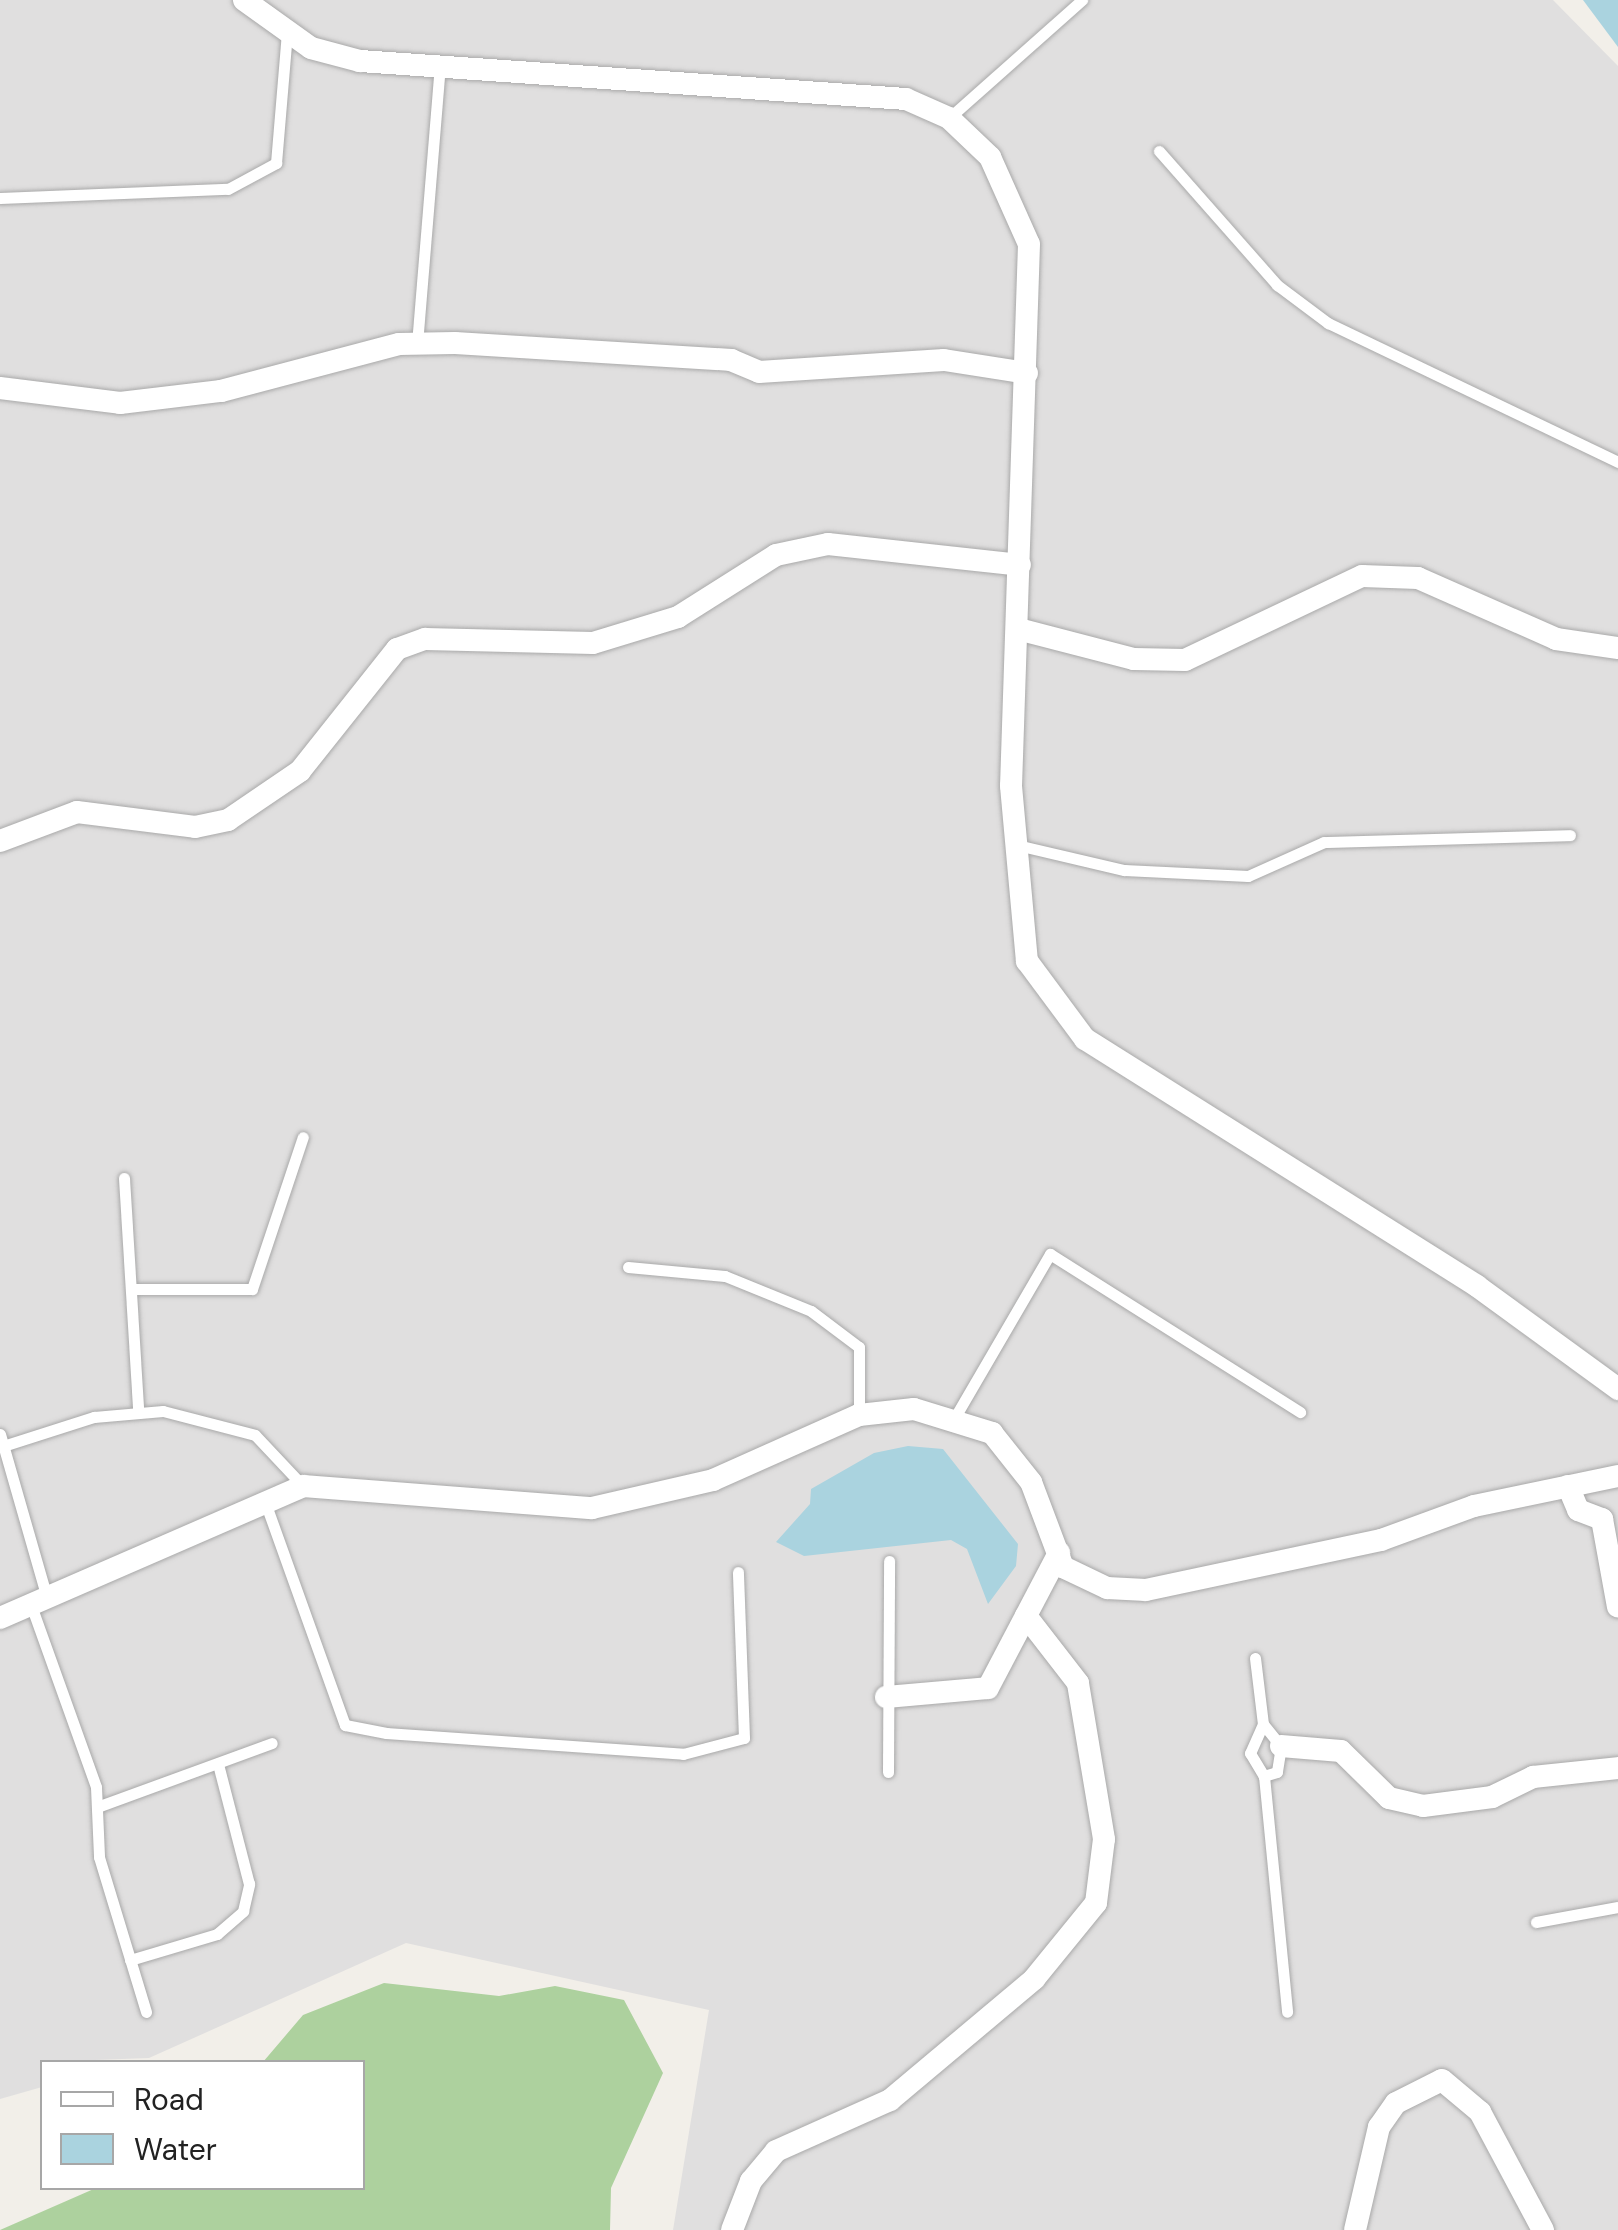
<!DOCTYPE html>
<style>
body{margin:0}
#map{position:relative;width:1618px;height:2230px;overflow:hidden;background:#f2efe9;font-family:"DM Sans",sans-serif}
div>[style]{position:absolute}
.residential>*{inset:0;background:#e0dfdf}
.forest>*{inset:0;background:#add19e}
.water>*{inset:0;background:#aad3df}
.roads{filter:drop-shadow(0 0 2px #a9a9a9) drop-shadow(0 0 2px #a9a9a9)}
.lane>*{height:11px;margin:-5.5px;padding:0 5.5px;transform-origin:5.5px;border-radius:5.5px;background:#fff}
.street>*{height:22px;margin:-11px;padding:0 11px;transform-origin:11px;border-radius:11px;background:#fff}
span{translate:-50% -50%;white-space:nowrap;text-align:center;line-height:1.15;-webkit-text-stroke:8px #fff;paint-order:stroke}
.legend{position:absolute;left:40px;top:2060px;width:325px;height:130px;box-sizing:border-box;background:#fff;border:2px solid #a7a7a7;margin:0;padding:12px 18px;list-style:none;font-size:30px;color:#222}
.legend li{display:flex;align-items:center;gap:20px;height:50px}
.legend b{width:50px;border:2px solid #a7a7a7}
</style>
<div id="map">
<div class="residential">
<div style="clip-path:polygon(0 0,1553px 0,1618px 66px,1618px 2230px,673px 2230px,709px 2010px,406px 1943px,149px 2058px,42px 2062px,42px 2087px,0 2099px)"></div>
</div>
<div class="forest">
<div style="clip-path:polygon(384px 1983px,499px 1996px,555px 1986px,624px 2000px,663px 2073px,611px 2188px,610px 2230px,0 2230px,96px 2188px,362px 2188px,362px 2062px,263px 2062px,303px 2015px)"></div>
</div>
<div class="water">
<div style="clip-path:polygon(1583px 0,1618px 0,1618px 47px)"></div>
<div style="clip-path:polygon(908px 1446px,943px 1449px,1018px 1544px,1016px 1566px,988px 1604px,967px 1549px,951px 1540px,804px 1556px,776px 1542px,810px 1504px,811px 1489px,874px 1453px)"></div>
</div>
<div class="roads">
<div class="lane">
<div style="left:949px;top:118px;width:178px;rotate:-41.6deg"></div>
<div style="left:1159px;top:151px;width:179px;rotate:48.6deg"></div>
<div style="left:1277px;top:285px;width:64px;rotate:36.7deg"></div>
<div style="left:1328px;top:323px;width:322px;rotate:25.6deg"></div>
<div style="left:0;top:198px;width:228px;rotate:-2.3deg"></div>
<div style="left:228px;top:189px;width:55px;rotate:-28.4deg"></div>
<div style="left:276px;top:163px;width:131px;rotate:-85.2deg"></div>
<div style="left:417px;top:344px;width:278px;rotate:-85.3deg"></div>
<div style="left:1017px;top:845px;width:110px;rotate:13.2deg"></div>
<div style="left:1124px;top:870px;width:124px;rotate:2.8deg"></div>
<div style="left:1248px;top:876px;width:83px;rotate:-24.1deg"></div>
<div style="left:1324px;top:842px;width:246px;rotate:-1.6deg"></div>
<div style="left:124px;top:1178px;width:231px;rotate:86.5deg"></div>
<div style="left:628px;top:1267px;width:97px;rotate:5.3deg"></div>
<div style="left:725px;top:1276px;width:93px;rotate:22.1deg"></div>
<div style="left:811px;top:1311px;width:60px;rotate:36.9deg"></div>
<div style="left:859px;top:1347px;width:68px;rotate:90deg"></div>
<div style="left:133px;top:1289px;width:119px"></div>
<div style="left:252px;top:1289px;width:160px;rotate:-71.5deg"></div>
<div style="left:955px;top:1417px;width:189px;rotate:-59.8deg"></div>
<div style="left:1050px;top:1254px;width:296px;rotate:32.3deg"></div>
<div style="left:0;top:1434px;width:171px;rotate:74deg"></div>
<div style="left:3px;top:1446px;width:96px;rotate:-17.7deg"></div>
<div style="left:94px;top:1417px;width:69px;rotate:-5deg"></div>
<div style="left:163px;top:1411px;width:95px;rotate:14.6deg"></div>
<div style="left:255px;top:1435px;width:70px;rotate:46.7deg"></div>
<div style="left:265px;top:1502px;width:237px;rotate:70.3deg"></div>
<div style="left:345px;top:1725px;width:42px;rotate:11deg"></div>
<div style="left:386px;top:1733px;width:298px;rotate:4deg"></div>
<div style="left:683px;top:1754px;width:63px;rotate:-14.7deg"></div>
<div style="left:744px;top:1738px;width:166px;rotate:-92.1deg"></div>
<div style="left:32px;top:1608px;width:190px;rotate:70.3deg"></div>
<div style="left:96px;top:1787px;width:70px;rotate:87.5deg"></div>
<div style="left:99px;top:1857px;width:162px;rotate:73.1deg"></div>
<div style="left:1255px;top:1658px;width:66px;rotate:83.1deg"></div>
<div style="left:1263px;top:1724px;width:32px;rotate:114deg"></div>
<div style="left:1250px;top:1753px;width:27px;rotate:59deg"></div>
<div style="left:1264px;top:1776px;width:237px;rotate:84.4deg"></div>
<div style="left:1263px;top:1724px;width:28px;rotate:51deg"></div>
<div style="left:1281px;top:1746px;width:26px;rotate:99deg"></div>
<div style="left:1277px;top:1772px;width:14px;rotate:163deg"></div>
<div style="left:888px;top:1772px;width:211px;rotate:-89.7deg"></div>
<div style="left:97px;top:1807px;width:186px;rotate:-20.1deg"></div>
<div style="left:1536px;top:1922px;width:83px;rotate:-10.4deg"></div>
<div style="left:130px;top:1960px;width:91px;rotate:-16.6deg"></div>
<div style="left:217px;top:1934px;width:35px;rotate:-41deg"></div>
<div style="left:243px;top:1911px;width:28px;rotate:-77deg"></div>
<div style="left:249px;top:1884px;width:124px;rotate:-104.5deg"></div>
</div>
<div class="street">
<div style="left:244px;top:0;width:82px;rotate:35.6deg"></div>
<div style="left:311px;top:48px;width:51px;rotate:14.9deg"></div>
<div style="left:360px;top:61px;width:547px;rotate:3.98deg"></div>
<div style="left:906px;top:99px;width:47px;rotate:23.8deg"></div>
<div style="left:949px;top:118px;width:57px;rotate:43.6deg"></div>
<div style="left:990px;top:157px;width:95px;rotate:65.9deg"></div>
<div style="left:1029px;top:244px;width:542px;rotate:91.9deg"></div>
<div style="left:1011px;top:786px;width:176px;rotate:84.8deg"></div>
<div style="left:1027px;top:961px;width:97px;rotate:53.4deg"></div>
<div style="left:1085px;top:1039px;width:463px;rotate:32.2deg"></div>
<div style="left:1477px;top:1286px;width:175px;rotate:36.1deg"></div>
<div style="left:0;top:388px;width:121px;rotate:7.1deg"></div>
<div style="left:120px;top:403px;width:102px;rotate:-6.8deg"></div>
<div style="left:221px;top:391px;width:184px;rotate:-14.8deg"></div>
<div style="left:399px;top:344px;width:56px;rotate:-1deg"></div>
<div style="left:455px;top:343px;width:277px;rotate:3.5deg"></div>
<div style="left:731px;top:360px;width:30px;rotate:23deg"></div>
<div style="left:759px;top:372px;width:185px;rotate:-3.7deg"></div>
<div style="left:944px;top:360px;width:84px;rotate:8.9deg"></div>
<div style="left:1018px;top:629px;width:120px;rotate:14.5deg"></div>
<div style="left:1134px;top:659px;width:51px;rotate:1.1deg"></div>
<div style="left:1185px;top:660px;width:196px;rotate:-25.4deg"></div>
<div style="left:1362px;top:576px;width:56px;rotate:2deg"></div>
<div style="left:1418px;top:578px;width:151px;rotate:23.8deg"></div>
<div style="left:1556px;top:639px;width:63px;rotate:8.3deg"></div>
<div style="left:0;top:841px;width:82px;rotate:-20.6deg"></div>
<div style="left:77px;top:812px;width:119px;rotate:7.2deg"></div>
<div style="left:195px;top:827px;width:34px;rotate:-12deg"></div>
<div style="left:228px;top:820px;width:87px;rotate:-34.2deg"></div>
<div style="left:300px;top:771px;width:156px;rotate:-51.5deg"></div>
<div style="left:397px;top:649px;width:30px;rotate:-20deg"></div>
<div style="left:425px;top:639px;width:168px;rotate:1.4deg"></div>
<div style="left:593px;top:643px;width:89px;rotate:-17deg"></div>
<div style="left:678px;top:617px;width:116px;rotate:-32.3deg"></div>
<div style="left:776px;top:555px;width:53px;rotate:-11.9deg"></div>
<div style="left:828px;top:544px;width:193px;rotate:6.2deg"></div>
<div style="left:1568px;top:1486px;width:26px;rotate:67deg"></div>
<div style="left:1578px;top:1510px;width:26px;rotate:21deg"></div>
<div style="left:1602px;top:1519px;width:89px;rotate:79.7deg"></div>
<div style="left:0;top:1618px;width:331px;rotate:-23.5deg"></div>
<div style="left:303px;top:1486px;width:290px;rotate:4.4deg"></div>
<div style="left:592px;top:1508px;width:124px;rotate:-13deg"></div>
<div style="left:713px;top:1480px;width:160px;rotate:-24deg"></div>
<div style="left:859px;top:1415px;width:55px;rotate:-6.2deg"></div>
<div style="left:914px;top:1409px;width:82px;rotate:17.1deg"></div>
<div style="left:992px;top:1433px;width:63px;rotate:51.5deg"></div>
<div style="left:1031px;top:1482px;width:91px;rotate:69.4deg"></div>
<div style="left:1063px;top:1567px;width:49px;rotate:25.5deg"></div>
<div style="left:1107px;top:1588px;width:39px;rotate:3deg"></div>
<div style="left:1146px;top:1590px;width:240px;rotate:-12deg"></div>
<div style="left:1381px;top:1540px;width:99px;rotate:-20.1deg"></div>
<div style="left:1474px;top:1506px;width:147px;rotate:-11.8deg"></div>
<div style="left:886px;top:1697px;width:102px;rotate:-5deg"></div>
<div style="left:988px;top:1688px;width:153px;rotate:-62.3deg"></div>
<div style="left:1281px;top:1746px;width:60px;rotate:4.8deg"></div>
<div style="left:1341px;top:1751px;width:67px;rotate:44.4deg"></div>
<div style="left:1389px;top:1798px;width:35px;rotate:13deg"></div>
<div style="left:1423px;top:1806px;width:70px;rotate:-7.4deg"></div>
<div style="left:1492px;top:1797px;width:46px;rotate:-26deg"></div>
<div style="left:1533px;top:1777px;width:85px;rotate:-6deg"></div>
<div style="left:732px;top:2230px;width:53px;rotate:-68.8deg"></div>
<div style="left:751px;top:2181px;width:39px;rotate:-50deg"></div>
<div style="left:776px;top:2151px;width:125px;rotate:-24.1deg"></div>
<div style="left:890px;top:2100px;width:188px;rotate:-40deg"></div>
<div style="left:1034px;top:1979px;width:98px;rotate:-50.8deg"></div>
<div style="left:1096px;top:1903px;width:64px;rotate:-82.9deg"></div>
<div style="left:1104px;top:1839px;width:158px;rotate:-99.5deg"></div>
<div style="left:1078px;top:1683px;width:85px;rotate:-127.8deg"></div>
<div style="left:1355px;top:2230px;width:106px;rotate:-76.9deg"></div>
<div style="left:1379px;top:2127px;width:29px;rotate:-55deg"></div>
<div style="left:1396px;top:2103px;width:51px;rotate:-26.6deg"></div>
<div style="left:1442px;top:2080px;width:50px;rotate:40.1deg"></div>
<div style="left:1480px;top:2112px;width:134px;rotate:61.9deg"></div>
</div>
</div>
<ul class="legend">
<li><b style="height:12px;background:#fff"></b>Road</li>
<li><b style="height:28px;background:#aad3df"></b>Water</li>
</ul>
</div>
